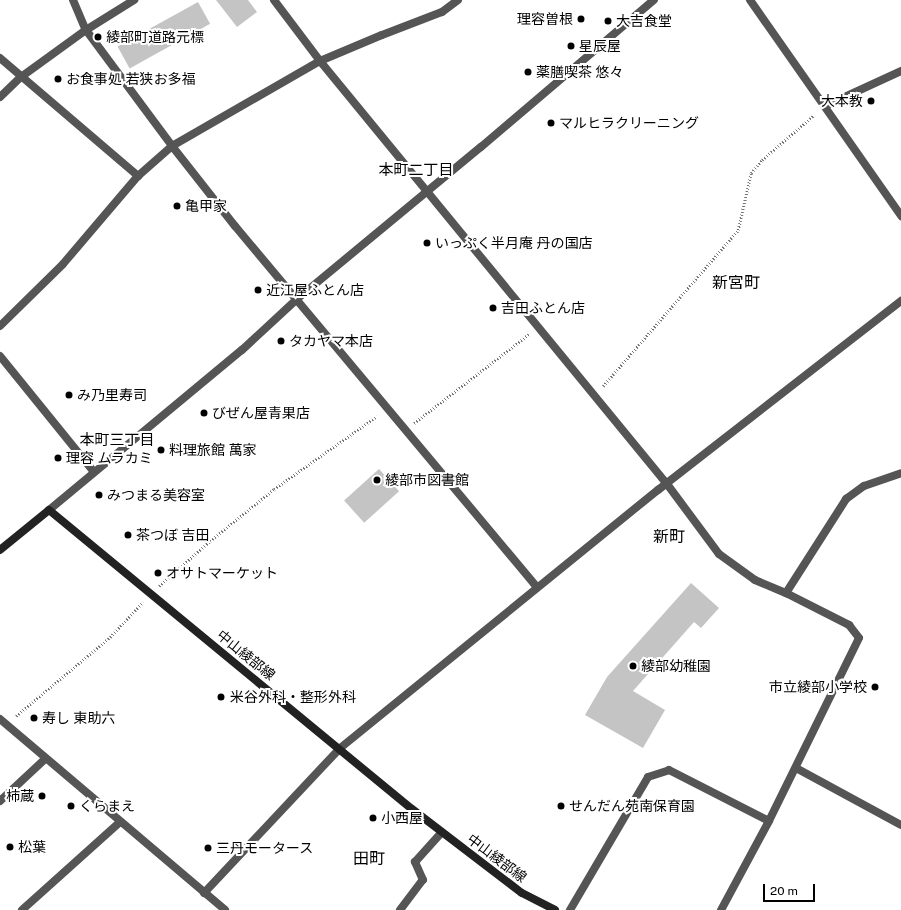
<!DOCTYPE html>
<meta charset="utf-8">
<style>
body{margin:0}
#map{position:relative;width:901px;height:910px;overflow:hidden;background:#fff;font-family:"Public Sans","Noto Sans JP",sans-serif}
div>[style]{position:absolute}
.building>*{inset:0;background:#c4c4c4;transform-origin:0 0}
.path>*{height:2.5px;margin-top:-1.25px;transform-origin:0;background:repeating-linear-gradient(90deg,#777 0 1px,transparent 0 3px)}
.service>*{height:8px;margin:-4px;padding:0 4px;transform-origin:4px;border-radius:4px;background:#555}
.minor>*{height:8px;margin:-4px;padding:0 4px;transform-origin:4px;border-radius:4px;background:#555}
.tertiary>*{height:8px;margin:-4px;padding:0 4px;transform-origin:4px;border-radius:4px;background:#555}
.secondary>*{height:8px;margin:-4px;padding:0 4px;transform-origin:4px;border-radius:4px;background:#222}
.dots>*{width:11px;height:11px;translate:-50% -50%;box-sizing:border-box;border:2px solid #fff;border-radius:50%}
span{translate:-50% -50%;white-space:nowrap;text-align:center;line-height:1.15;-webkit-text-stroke:4px #fff;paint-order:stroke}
.poi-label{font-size:14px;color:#000}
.right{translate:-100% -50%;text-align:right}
.left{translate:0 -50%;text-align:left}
.street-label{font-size:14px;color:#000}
.neighbourhood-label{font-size:15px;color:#000}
.quarter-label{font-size:16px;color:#000}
.scale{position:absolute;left:763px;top:884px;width:52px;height:18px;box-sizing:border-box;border:2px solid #000;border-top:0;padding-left:5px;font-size:12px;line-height:14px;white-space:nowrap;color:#000;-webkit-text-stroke:3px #fff;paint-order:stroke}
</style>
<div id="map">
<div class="building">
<div style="clip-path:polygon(216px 0,248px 0,257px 12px,237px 27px)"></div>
<div style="left:198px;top:2px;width:25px;height:92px;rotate:61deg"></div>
<div style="left:379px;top:469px;width:30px;height:47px;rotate:48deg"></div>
<div style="clip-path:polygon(691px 583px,719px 608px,701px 628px,694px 622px,633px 691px,665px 710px,643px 748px,585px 715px,607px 677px)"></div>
</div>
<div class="path">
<div style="left:603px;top:386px;width:206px;rotate:-49.1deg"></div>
<div style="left:738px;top:230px;width:58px;rotate:-77.2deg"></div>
<div style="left:751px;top:173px;width:17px;rotate:-50deg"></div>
<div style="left:762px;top:160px;width:69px;rotate:-40.9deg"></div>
<div style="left:414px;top:423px;width:145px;rotate:-37.7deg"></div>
<div style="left:159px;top:586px;width:68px;rotate:-41.4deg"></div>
<div style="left:210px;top:541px;width:82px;rotate:-39.1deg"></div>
<div style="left:274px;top:489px;width:126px;rotate:-35.3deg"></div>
<div style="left:16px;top:716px;width:123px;rotate:-40deg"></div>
<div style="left:110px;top:637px;width:48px;rotate:-46.7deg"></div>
</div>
<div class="service">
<div style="left:86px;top:30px;width:57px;rotate:-32deg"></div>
<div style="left:0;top:58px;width:182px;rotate:40.5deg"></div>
</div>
<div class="minor">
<div style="left:73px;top:0;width:33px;rotate:67deg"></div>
<div style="left:86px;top:30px;width:144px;rotate:53.4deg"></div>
<div style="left:172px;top:146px;width:102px;rotate:51.8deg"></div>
<div style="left:235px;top:226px;width:471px;rotate:50.1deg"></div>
<div style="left:274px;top:0;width:76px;rotate:53deg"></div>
<div style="left:320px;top:61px;width:547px;rotate:50.64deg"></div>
<div style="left:667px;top:484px;width:87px;rotate:53.4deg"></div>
<div style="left:719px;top:554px;width:44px;rotate:35.8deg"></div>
<div style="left:755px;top:580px;width:34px;rotate:23deg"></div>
<div style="left:786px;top:593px;width:71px;rotate:26.9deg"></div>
<div style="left:849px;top:625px;width:16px;rotate:52deg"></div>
<div style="left:859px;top:638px;width:204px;rotate:116.2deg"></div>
<div style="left:769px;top:821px;width:101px;rotate:118.3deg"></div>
<div style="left:750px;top:0;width:264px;rotate:55deg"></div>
<div style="left:0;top:97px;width:29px;rotate:-44deg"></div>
<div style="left:21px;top:77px;width:80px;rotate:-35.9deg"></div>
<div style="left:825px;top:106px;width:84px;rotate:-24.7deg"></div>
<div style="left:0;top:326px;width:88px;rotate:-44.5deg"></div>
<div style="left:63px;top:264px;width:116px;rotate:-49.6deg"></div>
<div style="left:138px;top:176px;width:45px;rotate:-41.4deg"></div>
<div style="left:172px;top:146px;width:171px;rotate:-29.9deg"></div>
<div style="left:320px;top:61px;width:67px;rotate:-22.8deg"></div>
<div style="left:382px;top:35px;width:64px;rotate:-21deg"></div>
<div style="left:442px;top:12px;width:20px;rotate:-37deg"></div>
<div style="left:0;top:356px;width:149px;rotate:51deg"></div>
<div style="left:786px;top:593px;width:112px;rotate:-57.4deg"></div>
<div style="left:846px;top:499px;width:22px;rotate:-36deg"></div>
<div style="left:864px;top:486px;width:39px;rotate:-19deg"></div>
<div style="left:0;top:719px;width:295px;rotate:40.3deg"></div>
<div style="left:796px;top:768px;width:119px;rotate:28.5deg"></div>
<div style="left:0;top:801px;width:62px;rotate:-43deg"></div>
<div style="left:204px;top:893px;width:197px;rotate:-46.8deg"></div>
<div style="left:339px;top:749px;width:411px;rotate:-39.1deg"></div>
<div style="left:658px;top:490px;width:308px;rotate:-37.9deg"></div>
<div style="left:22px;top:910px;width:132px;rotate:-41.9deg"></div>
<div style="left:400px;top:910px;width:38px;rotate:-53deg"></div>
<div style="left:423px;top:880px;width:20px;rotate:-114deg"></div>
<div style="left:415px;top:862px;width:40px;rotate:-48deg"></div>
<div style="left:570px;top:910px;width:154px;rotate:-59.6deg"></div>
<div style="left:648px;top:777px;width:22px;rotate:-18deg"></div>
<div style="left:669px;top:770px;width:112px;rotate:27deg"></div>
</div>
<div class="tertiary">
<div style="left:49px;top:510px;width:251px;rotate:-39.7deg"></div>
<div style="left:242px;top:350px;width:75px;rotate:-42.8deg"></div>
<div style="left:297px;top:299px;width:239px;rotate:-39.6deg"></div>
<div style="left:481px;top:147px;width:227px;rotate:-40.4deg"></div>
</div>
<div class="secondary">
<div style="left:0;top:550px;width:63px;rotate:-39.2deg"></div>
<div style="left:49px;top:510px;width:470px;rotate:39.5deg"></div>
<div style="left:412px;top:809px;width:138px;rotate:37.4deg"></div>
<div style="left:522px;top:893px;width:37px;rotate:27deg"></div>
</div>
<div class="dots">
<div style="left:581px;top:19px;background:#000"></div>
<div style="left:608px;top:21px;background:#000"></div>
<div style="left:98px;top:37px;background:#000"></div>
<div style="left:571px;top:46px;background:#000"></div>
<div style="left:528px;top:72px;background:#000"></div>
<div style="left:58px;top:79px;background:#000"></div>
<div style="left:871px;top:101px;background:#000"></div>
<div style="left:551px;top:123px;background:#000"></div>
<div style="left:177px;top:206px;background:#000"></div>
<div style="left:427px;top:243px;background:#000"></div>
<div style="left:258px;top:290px;background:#000"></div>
<div style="left:493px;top:308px;background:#000"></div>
<div style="left:281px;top:341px;background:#000"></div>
<div style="left:69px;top:395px;background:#000"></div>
<div style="left:204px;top:413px;background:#000"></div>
<div style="left:161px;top:450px;background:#000"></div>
<div style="left:58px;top:458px;background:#000"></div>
<div style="left:377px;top:480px;background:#000"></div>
<div style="left:99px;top:495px;background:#000"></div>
<div style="left:128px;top:535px;background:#000"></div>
<div style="left:158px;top:573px;background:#000"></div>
<div style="left:633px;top:666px;background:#000"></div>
<div style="left:875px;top:687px;background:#000"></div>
<div style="left:221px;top:697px;background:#000"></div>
<div style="left:34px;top:718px;background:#000"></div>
<div style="left:42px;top:796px;background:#000"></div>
<div style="left:71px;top:806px;background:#000"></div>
<div style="left:561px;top:806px;background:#000"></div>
<div style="left:373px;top:818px;background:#000"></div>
<div style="left:10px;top:847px;background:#000"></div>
<div style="left:208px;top:848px;background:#000"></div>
</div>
<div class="poi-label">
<span class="right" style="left:573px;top:19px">理容曽根</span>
<span class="left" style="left:616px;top:21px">大吉食堂</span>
<span class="left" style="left:106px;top:37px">綾部町道路元標</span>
<span class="left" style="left:579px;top:46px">星辰屋</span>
<span class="left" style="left:536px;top:72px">薬膳喫茶 悠々</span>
<span class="left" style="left:66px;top:79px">お食事処 若狭お多福</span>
<span class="right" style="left:863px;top:101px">大本教</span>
<span class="left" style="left:559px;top:123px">マルヒラクリーニング</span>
<span class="left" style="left:185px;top:206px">亀甲家</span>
<span class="left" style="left:435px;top:243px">いっぷく半月庵 丹の国店</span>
<span class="left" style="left:266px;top:290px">近江屋ふとん店</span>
<span class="left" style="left:501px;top:308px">吉田ふとん店</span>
<span class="left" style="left:289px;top:341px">タカヤマ本店</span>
<span class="left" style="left:77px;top:395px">み乃里寿司</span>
<span class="left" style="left:212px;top:413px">びぜん屋青果店</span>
<span class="left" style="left:169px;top:450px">料理旅館 萬家</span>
<span class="left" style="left:66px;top:458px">理容 ムラカミ</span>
<span class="left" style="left:385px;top:480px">綾部市図書館</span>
<span class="left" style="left:107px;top:495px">みつまる美容室</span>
<span class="left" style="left:136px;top:535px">茶つぼ 吉田</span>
<span class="left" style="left:166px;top:573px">オサトマーケット</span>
<span class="left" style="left:641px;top:666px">綾部幼稚園</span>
<span class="right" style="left:867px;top:687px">市立綾部小学校</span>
<span class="left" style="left:230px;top:697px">米谷外科・整形外科</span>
<span class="left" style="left:42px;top:718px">寿し 東助六</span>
<span class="right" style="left:34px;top:796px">柿蔵</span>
<span class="left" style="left:79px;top:806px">くらまえ</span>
<span class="left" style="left:569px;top:806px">せんだん苑南保育園</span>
<span class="left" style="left:381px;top:818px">小西屋</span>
<span class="left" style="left:18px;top:847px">松葉</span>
<span class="left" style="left:216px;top:848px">三丹モータース</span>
</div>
<div class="street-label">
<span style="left:246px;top:655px;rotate:39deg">中山綾部線</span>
<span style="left:497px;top:858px;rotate:37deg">中山綾部線</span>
</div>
<div class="neighbourhood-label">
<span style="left:416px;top:170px">本町二丁目</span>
<span style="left:117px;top:440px">本町三丁目</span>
</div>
<div class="quarter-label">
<span style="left:736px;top:283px">新宮町</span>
<span style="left:669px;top:537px">新町</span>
<span style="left:369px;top:859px">田町</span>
</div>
<div class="scale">20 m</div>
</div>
